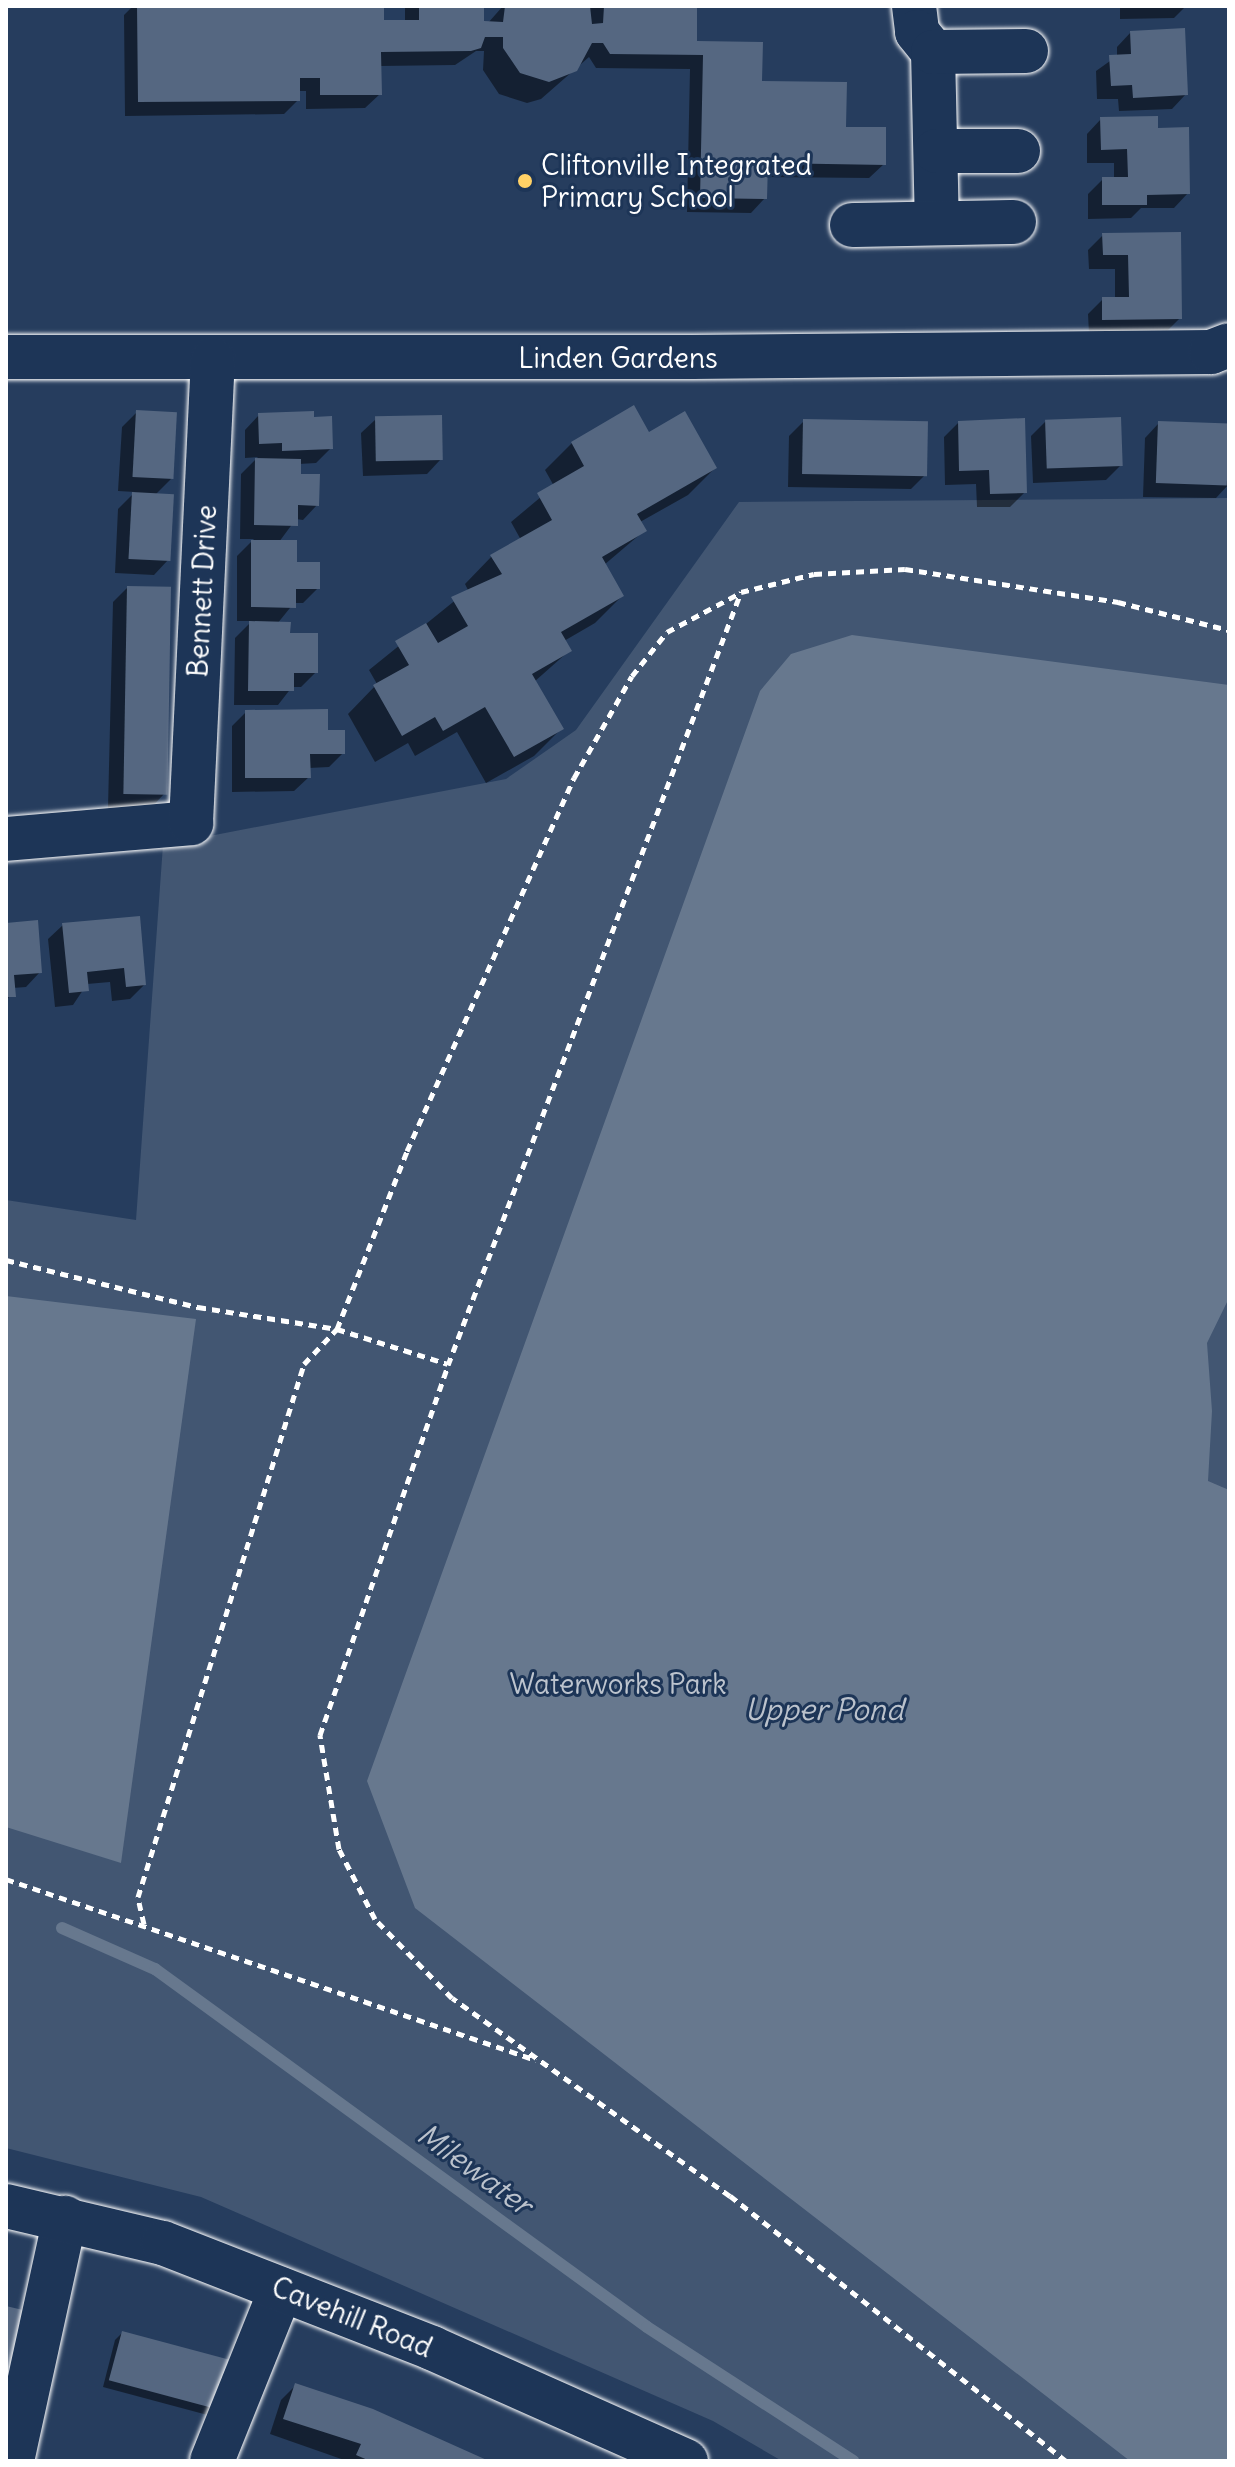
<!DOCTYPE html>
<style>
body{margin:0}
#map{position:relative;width:1235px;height:2467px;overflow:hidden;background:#263d5e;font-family:Delius,sans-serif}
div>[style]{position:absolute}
.green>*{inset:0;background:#425672}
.water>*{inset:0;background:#67788e}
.shadow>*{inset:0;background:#0007}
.stream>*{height:12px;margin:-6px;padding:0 6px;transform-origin:6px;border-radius:6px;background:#67788e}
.building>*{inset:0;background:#556781;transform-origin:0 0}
.path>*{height:5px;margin-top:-2.5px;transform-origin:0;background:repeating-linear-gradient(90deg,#fff 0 8px,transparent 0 14px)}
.roads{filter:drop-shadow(0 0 2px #fff) drop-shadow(0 0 2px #fff)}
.minor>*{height:44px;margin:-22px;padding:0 22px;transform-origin:22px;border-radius:22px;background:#1d3557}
.major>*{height:44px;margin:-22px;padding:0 22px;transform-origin:22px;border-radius:22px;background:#1d3557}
.dots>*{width:22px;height:22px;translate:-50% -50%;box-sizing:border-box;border:4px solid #1d3557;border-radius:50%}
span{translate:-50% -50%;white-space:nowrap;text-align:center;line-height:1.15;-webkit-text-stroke:6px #1d3557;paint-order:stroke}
.poi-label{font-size:28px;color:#fff}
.left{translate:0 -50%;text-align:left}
.street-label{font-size:28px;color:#fff}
.park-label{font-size:28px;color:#bdc4ce}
.water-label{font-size:30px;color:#bbc2cc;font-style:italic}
.frame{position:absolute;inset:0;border:8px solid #fff;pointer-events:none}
</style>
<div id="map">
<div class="green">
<div style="clip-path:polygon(1229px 498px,1229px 2461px,782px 2461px,713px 2421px,201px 2197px,6px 2148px,6px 1200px,136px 1220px,163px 845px,506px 779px,576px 730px,739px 502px)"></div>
</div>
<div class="water">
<div style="clip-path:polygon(852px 635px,1229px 685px,1229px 1298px,1207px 1343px,1212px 1411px,1208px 1481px,1229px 1490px,1229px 2461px,1130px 2461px,415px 1908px,367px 1781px,760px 691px,791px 654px)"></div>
<div style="clip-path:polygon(6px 1296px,196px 1319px,121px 1863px,6px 1827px)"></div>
</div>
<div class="shadow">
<div style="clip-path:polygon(133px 6px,382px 6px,382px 22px,405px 22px,405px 6px,482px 6px,482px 23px,488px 23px,503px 6px,586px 6px,590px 21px,590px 6px,695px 6px,694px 43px,844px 129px,884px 164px,869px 178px,766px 177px,765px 198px,751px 213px,687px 212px,690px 69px,596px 68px,589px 57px,541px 99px,527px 103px,499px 94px,483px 70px,484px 51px,476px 51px,455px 65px,380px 66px,380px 94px,365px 108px,306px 109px,306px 91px,298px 91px,298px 100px,284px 114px,125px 116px,124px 15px)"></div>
<div style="clip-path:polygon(1120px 6px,1186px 6px,1174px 18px,1120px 19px)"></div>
<div style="clip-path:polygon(1131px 32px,1186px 94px,1172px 109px,1119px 111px,1118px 99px,1097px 99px,1096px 71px,1117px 56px,1117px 47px)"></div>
<div style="clip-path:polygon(1101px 119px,1156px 130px,1188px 193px,1174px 208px,1141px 208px,1131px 218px,1088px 219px,1088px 194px,1103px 179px,1114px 179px,1114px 163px,1087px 163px,1087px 134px)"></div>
<div style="clip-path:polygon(1179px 234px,1180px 318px,1166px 332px,1089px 334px,1088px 314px,1103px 299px,1115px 299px,1115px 269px,1089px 269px,1088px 250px,1103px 235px)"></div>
<div style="clip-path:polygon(137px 412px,172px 478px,155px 495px,168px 560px,154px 575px,115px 573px,118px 509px,135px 492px,118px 491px,122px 427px)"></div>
<div style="clip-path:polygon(259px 415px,331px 448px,316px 463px,299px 464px,299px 476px,317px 505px,303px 520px,296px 519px,279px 542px,318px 588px,303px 603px,294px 603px,277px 624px,316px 672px,301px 687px,292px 687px,278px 705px,234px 705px,235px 638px,252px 621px,237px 621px,237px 556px,254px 539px,240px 539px,241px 474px,258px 457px,245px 458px,245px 430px)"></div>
<div style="clip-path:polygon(376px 419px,441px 459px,427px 474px,363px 476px,361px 433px)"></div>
<div style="clip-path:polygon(804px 421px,925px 475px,911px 489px,788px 487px,789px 436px)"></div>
<div style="clip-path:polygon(1046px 421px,1121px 465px,1106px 480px,1033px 483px,1031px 436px)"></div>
<div style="clip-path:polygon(959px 422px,1025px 492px,1010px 507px,977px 507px,976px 484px,945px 485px,944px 437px)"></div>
<div style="clip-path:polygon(1159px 423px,1229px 425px,1229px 484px,1216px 498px,1143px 497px,1145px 438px)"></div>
<div style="clip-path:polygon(648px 434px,715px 468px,688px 495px,640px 522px,644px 531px,604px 565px,622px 596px,595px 623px,564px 641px,569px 651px,534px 682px,561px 729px,534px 756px,486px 783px,457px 732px,415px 756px,408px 743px,375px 762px,348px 714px,377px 684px,369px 670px,468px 590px,465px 584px,492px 556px,521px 540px,511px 522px,554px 486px,545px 470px,572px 443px)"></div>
<div style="clip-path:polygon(127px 588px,164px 794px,150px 809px,108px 808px,113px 602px)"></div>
<div style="clip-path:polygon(246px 712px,326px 732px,343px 753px,329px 767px,309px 768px,309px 777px,294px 791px,232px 792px,232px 726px)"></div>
<div style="clip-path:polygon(138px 918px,144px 985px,130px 999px,112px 1001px,110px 982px,87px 984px,73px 1005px,55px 1007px,48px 939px,63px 925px)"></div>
<div style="clip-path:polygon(6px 925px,40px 972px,26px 987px,13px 988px,6px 1003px)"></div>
<div style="clip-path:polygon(122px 2333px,234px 2364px,215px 2417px,103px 2387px,115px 2340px)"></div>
<div style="clip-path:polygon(295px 2386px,484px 2461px,347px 2461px,270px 2434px,281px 2400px)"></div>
</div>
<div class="stream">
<div style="left:62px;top:1928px;width:102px;rotate:23.8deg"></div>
<div style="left:155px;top:1969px;width:608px;rotate:36.04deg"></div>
<div style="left:647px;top:2327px;width:246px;rotate:33deg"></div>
</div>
<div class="building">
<div style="clip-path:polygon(137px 6px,384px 6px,384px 20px,419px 20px,419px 6px,484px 6px,484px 21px,503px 22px,505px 6px,590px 6px,592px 24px,603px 23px,604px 6px,697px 6px,697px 41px,763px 42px,762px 81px,847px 82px,846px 127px,886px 127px,886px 165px,768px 163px,767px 199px,700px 198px,703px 55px,610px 54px,603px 43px,592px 43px,577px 71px,549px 82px,520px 73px,503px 48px,503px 37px,485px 37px,481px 48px,471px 51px,381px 52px,382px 95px,320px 95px,320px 78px,300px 78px,300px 101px,138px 102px)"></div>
<div style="clip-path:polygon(1185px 28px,1188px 95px,1133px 98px,1132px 85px,1111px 86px,1109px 55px,1131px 54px,1130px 31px)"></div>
<div style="clip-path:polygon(1158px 116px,1158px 128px,1189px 127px,1190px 194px,1147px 195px,1147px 205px,1102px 205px,1102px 177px,1128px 177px,1127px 149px,1101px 150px,1100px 117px)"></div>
<div style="clip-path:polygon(1181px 232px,1182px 319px,1102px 320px,1102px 297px,1129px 297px,1128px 255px,1103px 255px,1102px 233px)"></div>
<div style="clip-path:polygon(634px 405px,649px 432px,685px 411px,717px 468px,637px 514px,647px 531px,602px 557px,624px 596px,561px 632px,572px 651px,532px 674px,564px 729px,514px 757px,485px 707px,443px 731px,435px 717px,402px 736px,373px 685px,409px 665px,395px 641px,426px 623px,438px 643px,468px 626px,451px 597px,502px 574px,490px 555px,552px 520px,537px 493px,584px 466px,571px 442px)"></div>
<div style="left:136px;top:410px;width:41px;height:67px;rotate:3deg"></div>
<div style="clip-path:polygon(314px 411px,314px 417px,332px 416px,333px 449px,282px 451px,282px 443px,259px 444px,258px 413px)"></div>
<div style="left:442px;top:415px;width:45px;height:67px;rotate:89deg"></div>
<div style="left:1121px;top:417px;width:49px;height:76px;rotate:88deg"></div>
<div style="clip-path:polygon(1025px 418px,1027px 493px,990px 494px,989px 470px,959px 471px,958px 421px)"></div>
<div style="left:803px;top:419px;width:125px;height:55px;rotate:1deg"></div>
<div style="left:1158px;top:421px;width:71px;height:62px;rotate:2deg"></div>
<div style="clip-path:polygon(255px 458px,301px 459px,301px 474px,320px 474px,319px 506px,298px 505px,298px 526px,254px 525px)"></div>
<div style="left:132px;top:492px;width:42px;height:67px;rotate:3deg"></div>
<div style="clip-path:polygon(251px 540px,297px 540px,297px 562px,320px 562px,320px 589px,296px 589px,296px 608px,251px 607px)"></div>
<div style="left:127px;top:586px;width:44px;height:208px;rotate:1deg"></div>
<div style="clip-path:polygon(249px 621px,291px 622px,290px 633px,318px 633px,318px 673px,294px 673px,294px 691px,248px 691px)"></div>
<div style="clip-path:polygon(328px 709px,328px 730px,345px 730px,345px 754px,310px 754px,311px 778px,245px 778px,245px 710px)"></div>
<div style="clip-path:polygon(140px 916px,146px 985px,126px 987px,124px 968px,87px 972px,89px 991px,69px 993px,62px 923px)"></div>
<div style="clip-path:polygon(38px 920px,42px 973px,14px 975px,16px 997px,6px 997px,6px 923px)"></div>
<div style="clip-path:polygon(6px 2306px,27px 2311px,6px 2396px)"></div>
<div style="left:122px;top:2331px;width:119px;height:51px;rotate:15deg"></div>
<div style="clip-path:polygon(295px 2383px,373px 2409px,489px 2461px,370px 2461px,356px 2455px,361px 2444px,283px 2419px)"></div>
</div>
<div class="path">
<div style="left:6px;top:1260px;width:198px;rotate:13.8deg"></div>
<div style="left:198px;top:1307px;width:141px;rotate:9deg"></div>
<div style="left:337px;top:1329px;width:116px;rotate:17.5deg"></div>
<div style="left:6px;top:1879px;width:560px;rotate:18.86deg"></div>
<div style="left:144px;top:1924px;width:28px;rotate:-103deg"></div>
<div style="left:138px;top:1897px;width:558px;rotate:-72.7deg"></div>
<div style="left:304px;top:1364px;width:48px;rotate:-46.7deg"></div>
<div style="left:337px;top:1329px;width:191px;rotate:-68.5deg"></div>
<div style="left:407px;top:1151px;width:409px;rotate:-65.9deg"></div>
<div style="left:574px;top:778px;width:117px;rotate:-60.4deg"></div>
<div style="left:632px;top:676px;width:56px;rotate:-51.5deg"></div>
<div style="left:667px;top:632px;width:83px;rotate:-28.1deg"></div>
<div style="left:1066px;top:2461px;width:428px;rotate:-141.7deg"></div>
<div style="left:730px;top:2196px;width:341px;rotate:-144.5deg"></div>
<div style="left:452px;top:1998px;width:110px;rotate:-134.3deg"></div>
<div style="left:375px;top:1919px;width:79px;rotate:-117.2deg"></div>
<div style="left:339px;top:1849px;width:116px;rotate:-99.5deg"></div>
<div style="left:320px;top:1735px;width:392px;rotate:-70.9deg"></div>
<div style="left:448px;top:1365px;width:827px;rotate:-69.24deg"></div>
<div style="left:741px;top:592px;width:75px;rotate:-13.9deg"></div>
<div style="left:814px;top:574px;width:91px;rotate:-3.1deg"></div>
<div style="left:905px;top:569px;width:216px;rotate:8.8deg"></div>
<div style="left:1118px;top:602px;width:114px;rotate:14.2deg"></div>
</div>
<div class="roads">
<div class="minor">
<div style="left:914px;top:6px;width:26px;rotate:83deg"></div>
<div style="left:917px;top:32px;width:26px;rotate:51deg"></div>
<div style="left:933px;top:52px;width:171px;rotate:88.7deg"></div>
<div style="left:933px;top:52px;width:93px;rotate:-0.6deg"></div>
<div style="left:936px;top:151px;width:82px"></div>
<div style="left:852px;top:225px;width:162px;rotate:-1.1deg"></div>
<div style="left:6px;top:357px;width:686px"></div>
<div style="left:692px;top:357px;width:519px;rotate:-0.55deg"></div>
<div style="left:1211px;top:352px;width:19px;rotate:-21deg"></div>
<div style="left:6px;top:839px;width:186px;rotate:-4.9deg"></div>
<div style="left:191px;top:823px;width:464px;rotate:-87.3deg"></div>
<div style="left:12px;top:2461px;width:249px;rotate:-77.7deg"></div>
<div style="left:212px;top:2461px;width:185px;rotate:-68.1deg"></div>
</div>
<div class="major">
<div style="left:6px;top:2206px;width:161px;rotate:13.3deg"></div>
<div style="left:163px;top:2243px;width:289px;rotate:21.3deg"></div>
<div style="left:432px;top:2348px;width:278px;rotate:24deg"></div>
</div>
</div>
<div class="dots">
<div style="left:525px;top:181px;background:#ffd166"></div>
</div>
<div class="poi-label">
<span class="left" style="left:541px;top:181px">Cliftonville Integrated<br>Primary School</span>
</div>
<div class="street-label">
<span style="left:618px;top:358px">Linden Gardens</span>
<span style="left:202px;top:591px;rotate:-87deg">Bennett Drive</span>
<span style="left:352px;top:2317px;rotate:22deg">Cavehill Road</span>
</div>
<div class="park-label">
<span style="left:618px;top:1684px">Waterworks Park</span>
</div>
<div class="water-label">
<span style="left:824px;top:1709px">Upper Pond</span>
<span style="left:475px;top:2169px;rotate:36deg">Milewater</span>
</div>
<div class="frame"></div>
</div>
